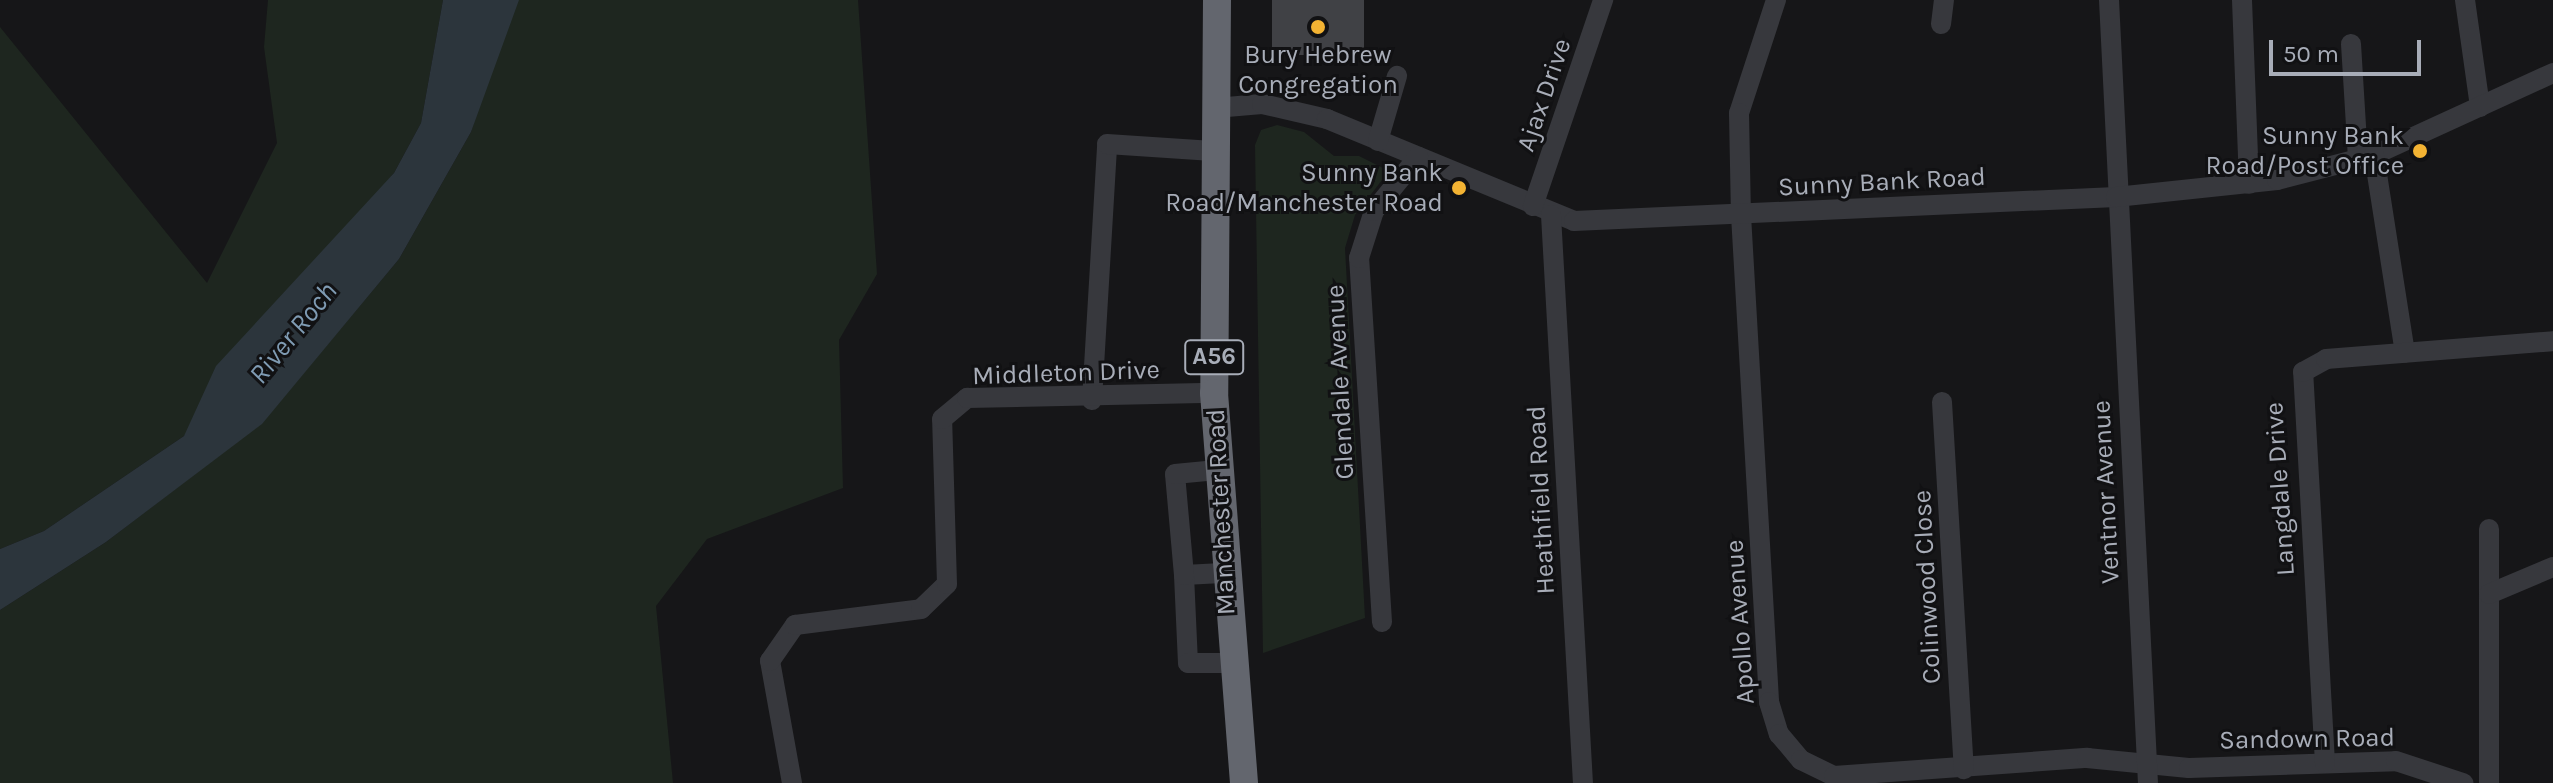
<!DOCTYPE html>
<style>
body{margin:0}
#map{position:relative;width:2553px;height:783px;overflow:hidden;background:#161618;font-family:Karla,sans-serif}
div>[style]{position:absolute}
.green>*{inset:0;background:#1e261f}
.water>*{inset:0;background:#2c353c}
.building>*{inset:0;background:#404145;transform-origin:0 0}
.minor>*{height:20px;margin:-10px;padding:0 10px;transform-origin:10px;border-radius:10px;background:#37383d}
.highway>*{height:28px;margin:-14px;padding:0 14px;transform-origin:14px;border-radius:14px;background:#63666e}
.dots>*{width:22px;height:22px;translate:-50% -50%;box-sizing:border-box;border:4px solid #111113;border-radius:50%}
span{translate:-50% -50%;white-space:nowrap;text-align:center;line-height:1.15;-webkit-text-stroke:6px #111113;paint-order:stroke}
.shield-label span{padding:2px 6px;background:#111113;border:2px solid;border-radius:6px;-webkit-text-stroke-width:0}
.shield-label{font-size:24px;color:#a8adb8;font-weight:700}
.poi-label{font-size:26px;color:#a8adb8}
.right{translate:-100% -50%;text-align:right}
.street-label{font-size:26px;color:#a8adb8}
.water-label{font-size:28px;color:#7f9bb3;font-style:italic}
.scale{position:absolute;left:2269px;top:40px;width:152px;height:36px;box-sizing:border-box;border:4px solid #a8adb8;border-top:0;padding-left:10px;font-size:24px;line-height:28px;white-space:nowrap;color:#a8adb8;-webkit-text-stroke:6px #111113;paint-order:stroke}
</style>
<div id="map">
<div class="green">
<div style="clip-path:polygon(268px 0,443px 0,421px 123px,394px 173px,184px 436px,44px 531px,0 549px,0 27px,207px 283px,277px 143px,264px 47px)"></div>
<div style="clip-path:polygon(512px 0,858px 0,877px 274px,839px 340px,843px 488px,707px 539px,656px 606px,673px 783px,0 783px,0 610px,106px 542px,262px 423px,399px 259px,471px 132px)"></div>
<div style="clip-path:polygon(1277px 125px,1304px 132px,1334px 156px,1359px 156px,1389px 171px,1355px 215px,1345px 248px,1365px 618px,1263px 653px,1255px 145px,1261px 130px)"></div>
</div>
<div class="water">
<div style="clip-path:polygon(443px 0,519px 0,471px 132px,399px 259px,262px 424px,106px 542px,0 610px,0 549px,44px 531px,184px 436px,216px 366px,394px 173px,421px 123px)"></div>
</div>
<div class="building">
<div style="left:1272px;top:0;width:92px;height:55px"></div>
</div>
<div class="minor">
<div style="left:1776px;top:0;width:119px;rotate:108.1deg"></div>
<div style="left:1739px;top:113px;width:102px;rotate:88.9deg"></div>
<div style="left:1741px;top:215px;width:488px;rotate:86.7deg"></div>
<div style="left:1769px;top:702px;width:34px;rotate:73deg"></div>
<div style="left:1779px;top:734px;width:34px;rotate:50deg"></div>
<div style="left:1801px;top:760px;width:37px;rotate:26deg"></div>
<div style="left:1834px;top:776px;width:254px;rotate:-4.1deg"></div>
<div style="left:2087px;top:758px;width:102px;rotate:5.6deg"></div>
<div style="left:2189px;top:768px;width:207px;rotate:-1.9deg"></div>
<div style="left:2396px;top:761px;width:71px;rotate:18.2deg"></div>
<div style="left:2109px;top:0;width:784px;rotate:87.15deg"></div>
<div style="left:2242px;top:0;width:184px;rotate:87.8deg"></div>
<div style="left:2465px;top:0;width:108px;rotate:82deg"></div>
<div style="left:1941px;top:24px;width:24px;rotate:-83deg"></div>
<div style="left:2351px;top:44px;width:115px;rotate:86.5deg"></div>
<div style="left:1215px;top:108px;width:47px;rotate:-4.9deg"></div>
<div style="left:1262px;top:104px;width:67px;rotate:13deg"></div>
<div style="left:1327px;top:119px;width:267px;rotate:22.4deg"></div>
<div style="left:1574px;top:221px;width:543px;rotate:-2.54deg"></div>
<div style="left:2116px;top:197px;width:162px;rotate:-6deg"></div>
<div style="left:2277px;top:180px;width:100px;rotate:-14.5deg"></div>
<div style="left:2374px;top:155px;width:197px;rotate:-24.6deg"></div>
<div style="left:1378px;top:141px;width:68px;rotate:-73.7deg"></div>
<div style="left:2374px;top:155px;width:200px;rotate:81.1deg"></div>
<div style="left:1533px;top:206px;width:218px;rotate:-71.2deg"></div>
<div style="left:1551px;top:215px;width:569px;rotate:86.78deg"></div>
<div style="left:1092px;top:400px;width:256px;rotate:-86.6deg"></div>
<div style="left:1107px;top:144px;width:106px;rotate:3.8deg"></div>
<div style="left:1942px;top:402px;width:368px;rotate:86.6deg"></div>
<div style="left:2489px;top:529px;width:254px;rotate:90deg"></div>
<div style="left:1222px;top:573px;width:38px;rotate:177deg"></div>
<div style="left:1184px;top:575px;width:88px;rotate:87.4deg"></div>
<div style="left:1188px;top:663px;width:44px"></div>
<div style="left:1184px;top:575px;width:101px;rotate:-95.1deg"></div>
<div style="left:1175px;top:474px;width:42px;rotate:-5.4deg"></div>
<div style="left:2489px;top:594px;width:69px;rotate:-22.9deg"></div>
<div style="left:1382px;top:622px;width:365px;rotate:-93.6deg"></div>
<div style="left:1359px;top:258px;width:49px;rotate:-72.3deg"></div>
<div style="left:1374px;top:211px;width:70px;rotate:-50.8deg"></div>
<div style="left:2325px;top:763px;width:392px;rotate:-93.2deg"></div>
<div style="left:2303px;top:372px;width:26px;rotate:-29deg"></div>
<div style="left:2326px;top:359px;width:228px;rotate:-4.5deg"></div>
<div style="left:792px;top:783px;width:124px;rotate:-100.2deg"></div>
<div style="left:770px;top:661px;width:44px;rotate:-55.2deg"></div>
<div style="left:795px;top:625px;width:127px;rotate:-7.2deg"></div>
<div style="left:921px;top:609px;width:36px;rotate:-44deg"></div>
<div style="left:947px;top:584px;width:165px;rotate:-91.7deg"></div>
<div style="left:942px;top:419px;width:33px;rotate:-40deg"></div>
<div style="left:967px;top:398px;width:247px;rotate:-1.2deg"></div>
</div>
<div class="highway">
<div style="left:1217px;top:0;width:393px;rotate:90.4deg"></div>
<div style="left:1214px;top:393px;width:391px;rotate:85.6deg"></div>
</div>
<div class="dots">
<div style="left:1318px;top:27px;background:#f3b333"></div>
<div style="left:2420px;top:151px;background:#f3b333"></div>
<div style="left:1459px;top:188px;background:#f3b333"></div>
</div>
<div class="shield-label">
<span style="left:1214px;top:357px">A56</span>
</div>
<div class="poi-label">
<span style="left:1318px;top:70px">Bury Hebrew<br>Congregation</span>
<span class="right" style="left:2404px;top:151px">Sunny Bank<br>Road/Post Office</span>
<span class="right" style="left:1443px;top:188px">Sunny Bank<br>Road/Manchester Road</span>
</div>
<div class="street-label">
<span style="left:1544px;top:95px;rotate:-71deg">Ajax Drive</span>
<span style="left:1882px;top:182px;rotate:-3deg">Sunny Bank Road</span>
<span style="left:1066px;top:373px;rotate:-2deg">Middleton Drive</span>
<span style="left:1340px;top:382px;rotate:-93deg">Glendale Avenue</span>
<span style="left:2280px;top:489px;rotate:-94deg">Langdale Drive</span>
<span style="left:2106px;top:492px;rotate:-93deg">Ventnor Avenue</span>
<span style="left:1541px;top:500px;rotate:-93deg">Heathfield Road</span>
<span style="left:1221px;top:512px;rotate:-93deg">Manchester Road</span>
<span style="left:1927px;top:587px;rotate:-93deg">Colinwood Close</span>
<span style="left:1740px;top:622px;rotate:-94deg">Apollo Avenue</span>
<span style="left:2307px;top:739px;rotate:-1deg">Sandown Road</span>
</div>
<div class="water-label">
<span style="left:293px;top:333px;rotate:-51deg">River Roch</span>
</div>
<div class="scale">50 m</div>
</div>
